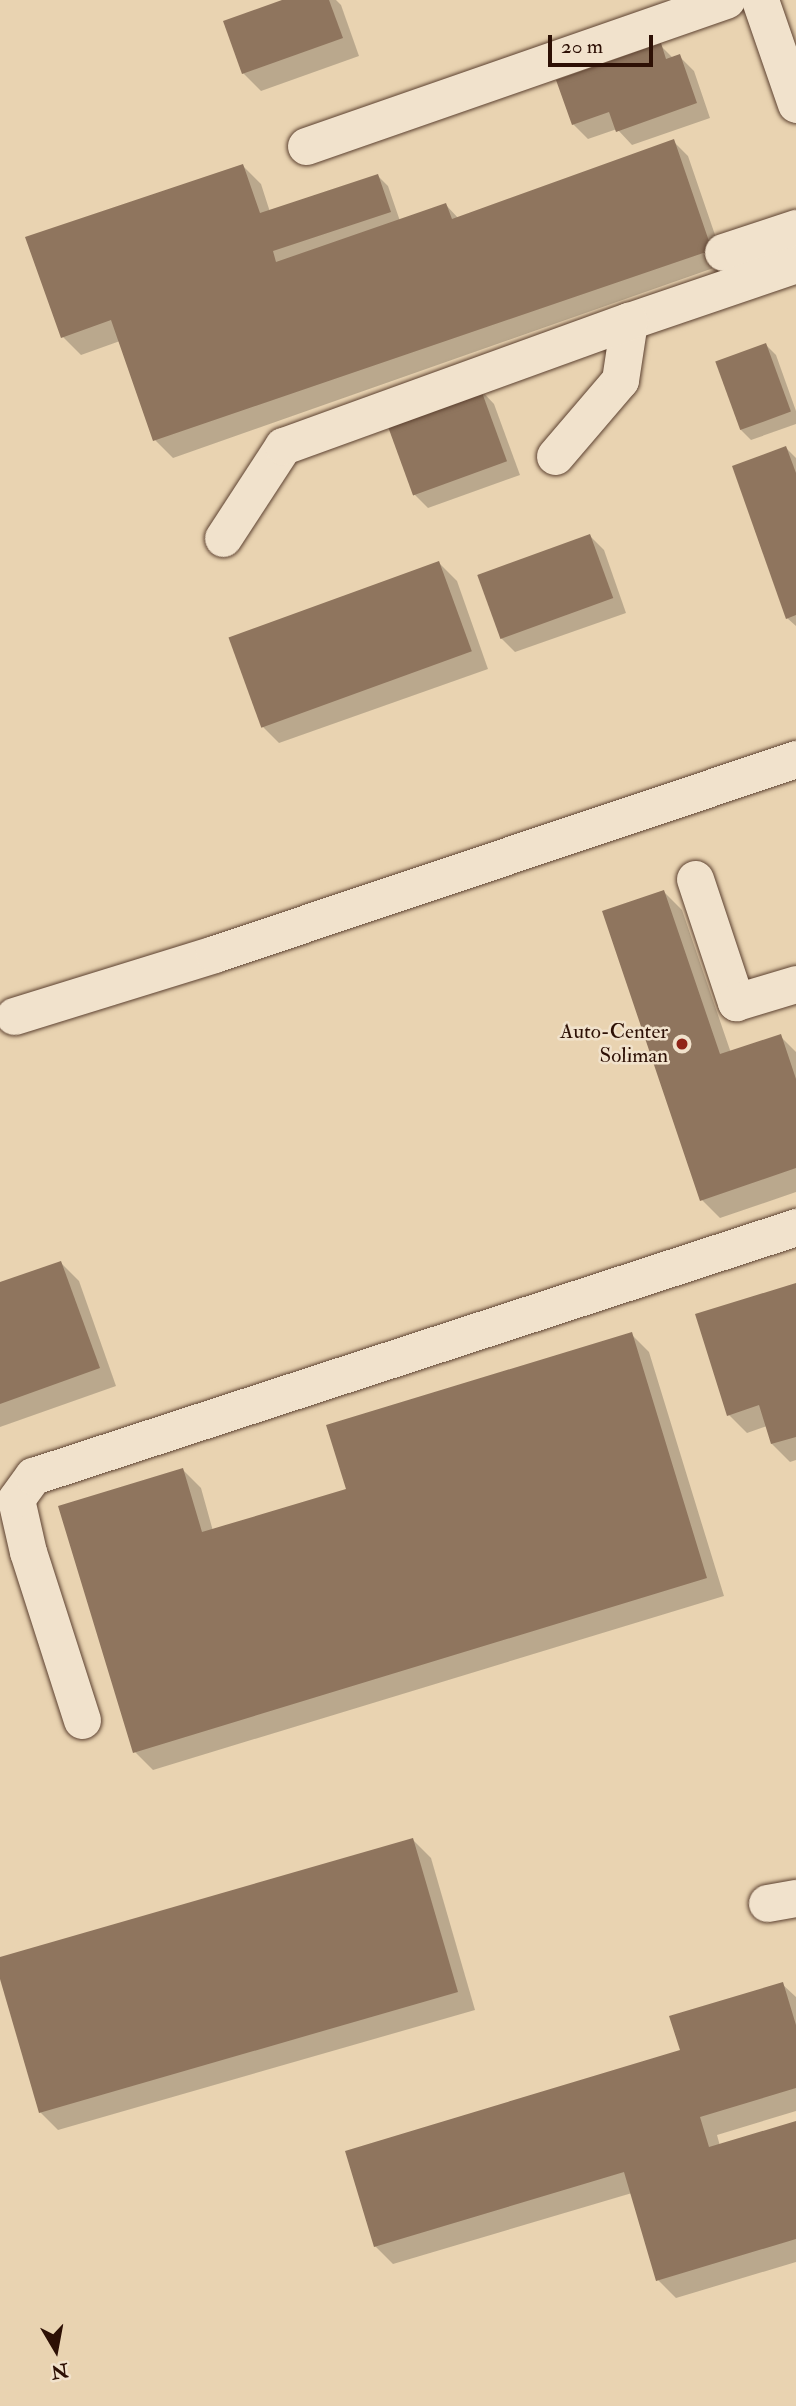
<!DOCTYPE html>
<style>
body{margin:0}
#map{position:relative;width:796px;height:2406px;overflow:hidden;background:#e9d3b1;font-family:"IM FELL Double Pica",serif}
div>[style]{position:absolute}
.shadow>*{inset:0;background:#0003}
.building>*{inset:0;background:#8f755e;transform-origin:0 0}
.roads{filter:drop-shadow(0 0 2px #5c4130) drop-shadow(0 0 2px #5c4130)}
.minor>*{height:37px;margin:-18.5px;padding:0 18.5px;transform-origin:18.5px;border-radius:18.5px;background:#f1e2cc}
.dots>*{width:19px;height:19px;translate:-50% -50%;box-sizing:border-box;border:4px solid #f1e2cc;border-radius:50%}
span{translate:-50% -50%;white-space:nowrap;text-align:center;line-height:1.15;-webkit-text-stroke:5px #f1e2cc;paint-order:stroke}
.poi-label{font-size:21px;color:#2d1005}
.right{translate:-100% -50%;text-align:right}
.north{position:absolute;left:21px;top:2315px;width:70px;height:70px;-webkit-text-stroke:5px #f1e2cc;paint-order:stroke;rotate:170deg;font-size:19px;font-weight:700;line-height:28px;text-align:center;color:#2d1005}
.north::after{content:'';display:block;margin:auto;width:24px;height:32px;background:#2d1005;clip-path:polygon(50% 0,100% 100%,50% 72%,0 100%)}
.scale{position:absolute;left:548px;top:35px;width:105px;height:32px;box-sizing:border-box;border:4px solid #2d1005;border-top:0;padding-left:9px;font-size:21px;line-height:24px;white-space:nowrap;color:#2d1005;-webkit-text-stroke:5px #f1e2cc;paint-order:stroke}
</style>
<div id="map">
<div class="shadow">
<div style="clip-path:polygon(287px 0,336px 0,341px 5px,359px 56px,261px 91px,243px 73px)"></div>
<div style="clip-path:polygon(660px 45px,673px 58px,679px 56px,694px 71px,710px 118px,632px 145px,617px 129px,588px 139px,573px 124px)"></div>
<div style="clip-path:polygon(673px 141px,688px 156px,725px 264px,173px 458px,155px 440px,120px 341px,81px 355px,63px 337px,243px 166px,261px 184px,270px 212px,378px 176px,388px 186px,400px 221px,446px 205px,459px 219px)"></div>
<div style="clip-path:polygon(766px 345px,776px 355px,796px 411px,796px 424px,751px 440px,741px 430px)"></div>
<div style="clip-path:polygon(480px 389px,494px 404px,520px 475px,428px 508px,414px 494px,388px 421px)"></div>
<div style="clip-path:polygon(786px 448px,796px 458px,796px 626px,787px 618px)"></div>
<div style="clip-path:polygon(590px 536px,604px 550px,626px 613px,515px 652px,501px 638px)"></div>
<div style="clip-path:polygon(439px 563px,457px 581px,488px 669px,279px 743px,261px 725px)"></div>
<div style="clip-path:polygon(664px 892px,682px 910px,731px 1053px,780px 1036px,796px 1052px,796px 1192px,720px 1218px,702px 1200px)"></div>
<div style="clip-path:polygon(61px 1263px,79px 1281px,116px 1386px,0 1427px,0 1284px)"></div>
<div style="clip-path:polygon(796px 1285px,796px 1460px,790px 1462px,772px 1444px,767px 1426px,747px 1433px,729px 1415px)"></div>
<div style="clip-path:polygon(631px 1334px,649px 1352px,724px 1596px,153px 1770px,135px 1752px,60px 1507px,183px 1470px,201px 1488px,213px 1531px,348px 1490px)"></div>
<div style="clip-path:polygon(413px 1840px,431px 1858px,475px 2010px,58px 2130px,40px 2112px,0 1972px,0 1959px)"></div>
<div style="clip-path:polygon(782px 1984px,796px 1997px,796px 2111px,717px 2135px,720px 2146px,796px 2123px,796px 2262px,676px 2298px,658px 2280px,632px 2193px,393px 2264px,375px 2246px,682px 2051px)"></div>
</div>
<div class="building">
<div style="clip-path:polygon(282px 0,329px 0,343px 38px,242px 74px,223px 21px)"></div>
<div style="clip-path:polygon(661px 43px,666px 59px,680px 54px,697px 103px,616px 132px,609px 112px,572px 125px,556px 80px)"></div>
<div style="clip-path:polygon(674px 139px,712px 250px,153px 441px,111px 320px,61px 338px,25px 237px,243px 164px,260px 213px,378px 174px,391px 212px,273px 251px,276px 262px,446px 203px,452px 219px)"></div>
<div style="left:766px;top:343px;width:73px;height:54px;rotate:70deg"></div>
<div style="left:480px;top:387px;width:79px;height:100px;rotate:70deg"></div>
<div style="clip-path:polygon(786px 446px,796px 473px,796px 615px,786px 619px,732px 466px)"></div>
<div style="left:590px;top:534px;width:68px;height:120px;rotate:70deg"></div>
<div style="left:439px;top:561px;width:96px;height:224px;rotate:70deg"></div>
<div style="clip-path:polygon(664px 890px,720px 1054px,781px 1034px,796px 1079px,796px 1168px,700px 1201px,602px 911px)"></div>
<div style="clip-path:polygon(61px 1261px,100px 1368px,0 1404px,0 1282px)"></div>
<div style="clip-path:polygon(796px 1283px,796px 1437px,771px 1444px,759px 1405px,727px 1416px,695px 1314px)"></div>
<div style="clip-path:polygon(632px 1332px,707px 1578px,133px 1753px,58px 1506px,183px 1468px,202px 1532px,346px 1489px,326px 1425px)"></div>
<div style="clip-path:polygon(413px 1838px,458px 1992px,39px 2113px,0 1979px,0 1957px)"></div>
<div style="clip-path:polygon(783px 1982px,796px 2025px,796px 2088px,700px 2117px,709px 2147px,796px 2121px,796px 2239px,656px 2281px,624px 2172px,374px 2247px,345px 2151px,680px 2050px,669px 2016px)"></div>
</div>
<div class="roads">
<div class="minor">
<div style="left:760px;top:0;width:110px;rotate:70.9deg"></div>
<div style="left:306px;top:146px;width:445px;rotate:-19.2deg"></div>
<div style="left:723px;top:252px;width:77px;rotate:-18.2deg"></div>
<div style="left:555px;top:456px;width:100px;rotate:-49.5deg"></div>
<div style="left:620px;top:380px;width:60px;rotate:-81.3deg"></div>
<div style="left:629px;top:321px;width:176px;rotate:-18.8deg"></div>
<div style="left:223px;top:538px;width:110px;rotate:-56.9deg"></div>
<div style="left:283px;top:446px;width:368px;rotate:-19.9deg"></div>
<div style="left:695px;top:879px;width:130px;rotate:71.6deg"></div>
<div style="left:736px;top:1002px;width:63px;rotate:-16.7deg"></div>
<div style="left:14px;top:1016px;width:209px;rotate:-17.2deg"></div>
<div style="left:214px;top:954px;width:614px;rotate:-18.52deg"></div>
<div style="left:82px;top:1720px;width:176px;rotate:-107.8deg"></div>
<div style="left:28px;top:1552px;width:54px;rotate:-102.8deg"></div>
<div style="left:16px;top:1499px;width:29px;rotate:-54deg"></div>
<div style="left:33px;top:1476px;width:803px;rotate:-18.07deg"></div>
<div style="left:767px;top:1903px;width:29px;rotate:-10deg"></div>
</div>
</div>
<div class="dots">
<div style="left:682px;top:1044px;background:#8f2418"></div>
</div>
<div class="poi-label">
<span class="right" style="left:668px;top:1044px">Auto-Center<br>Soliman</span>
</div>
<div class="north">N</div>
<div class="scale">20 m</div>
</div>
